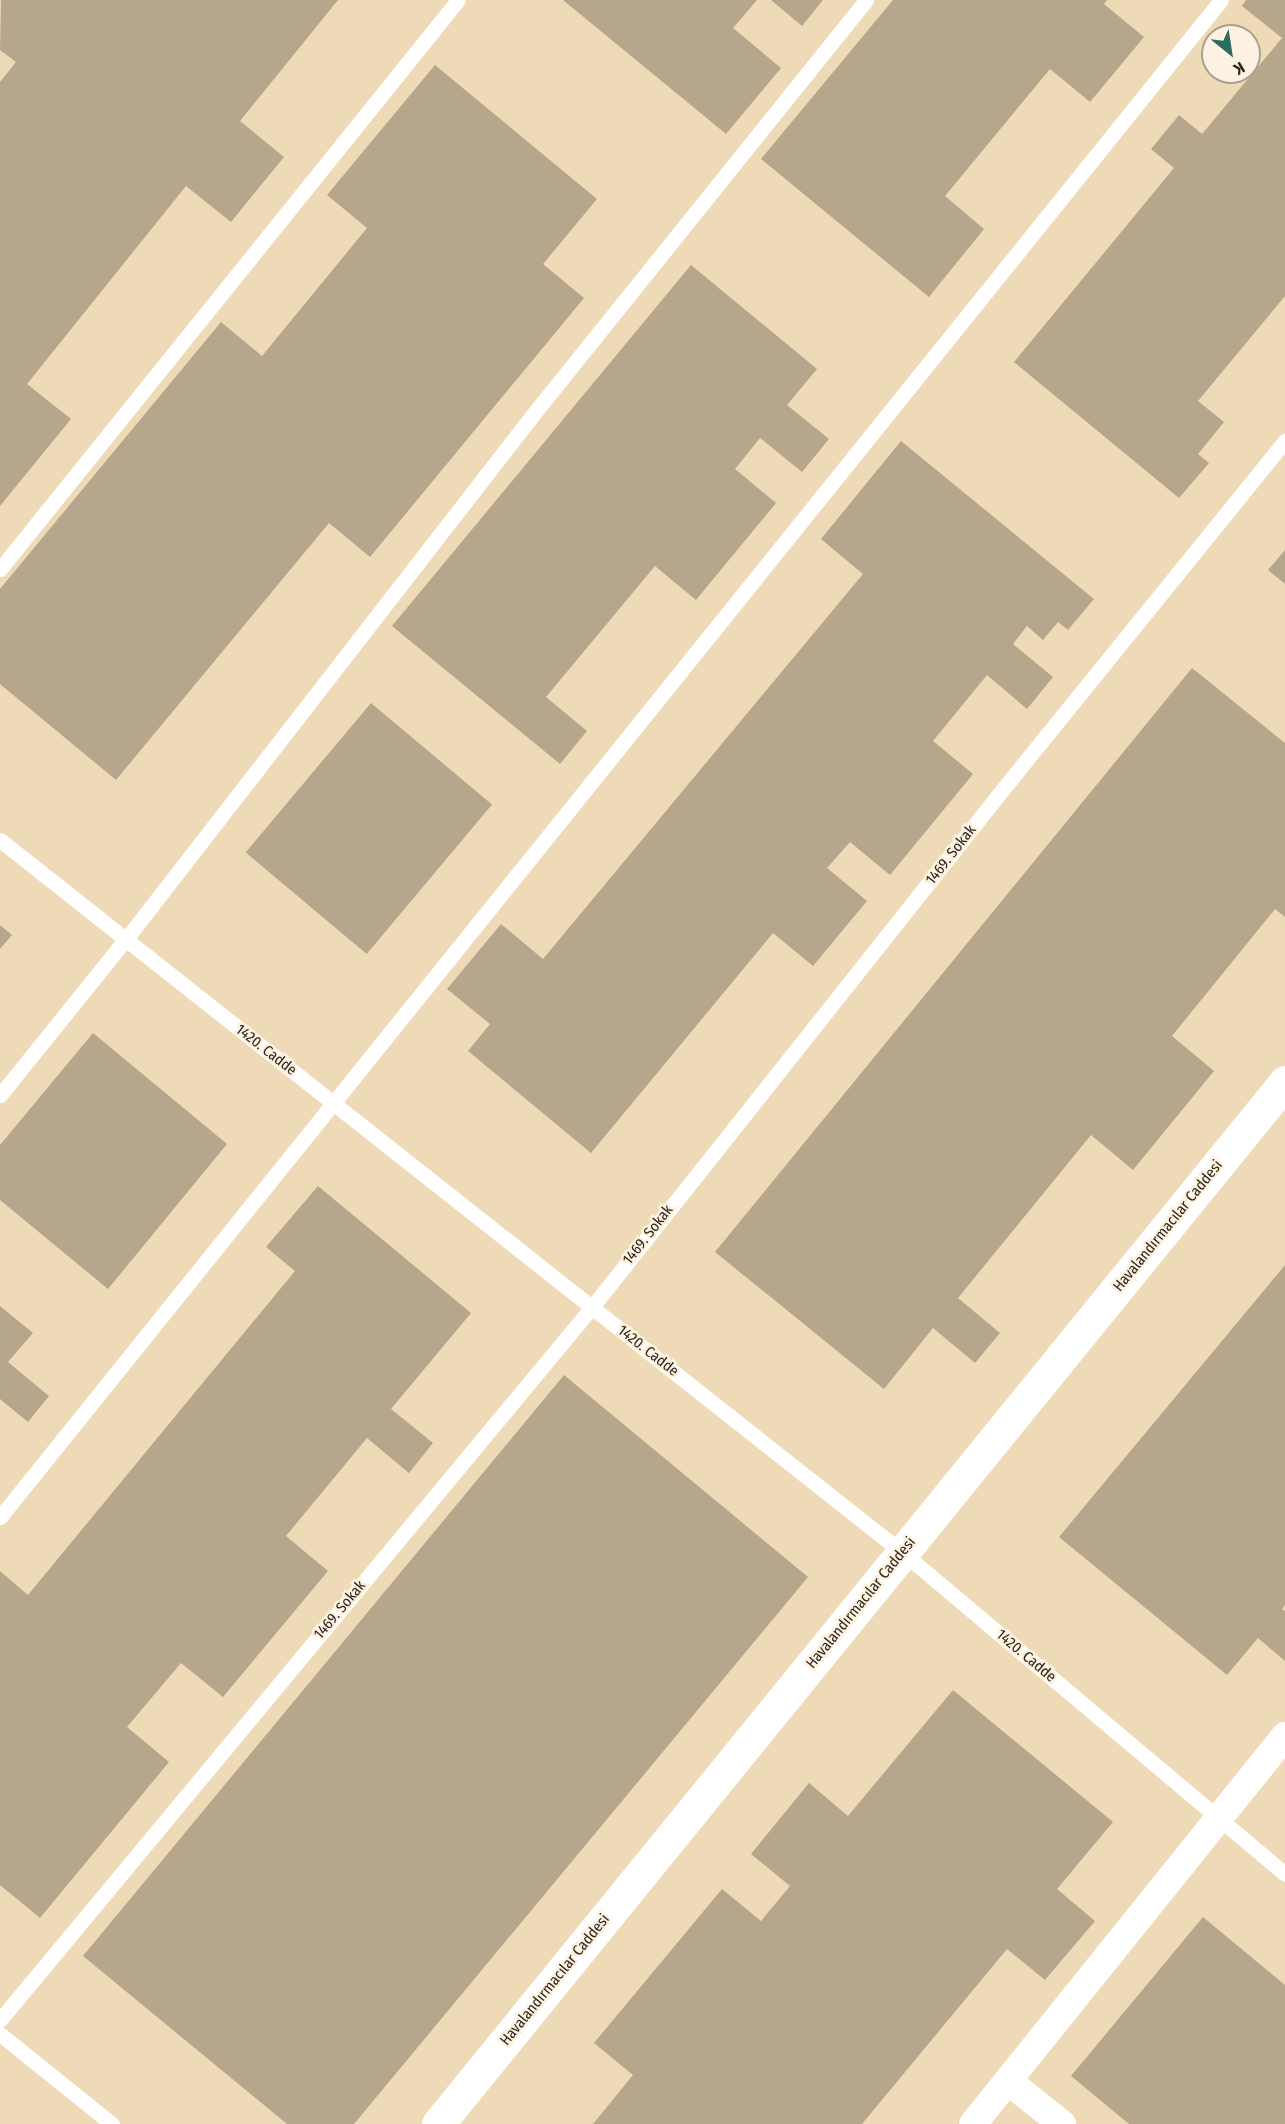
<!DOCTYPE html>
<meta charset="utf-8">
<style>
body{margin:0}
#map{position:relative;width:1285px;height:2124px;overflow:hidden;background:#f5e4c8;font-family:"Fira Sans Condensed",sans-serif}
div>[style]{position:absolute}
.built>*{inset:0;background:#efdab7}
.building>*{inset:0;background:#b6a68b;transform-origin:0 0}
.lane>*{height:15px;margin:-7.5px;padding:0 7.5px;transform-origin:7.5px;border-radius:7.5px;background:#fff}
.street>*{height:28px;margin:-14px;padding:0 14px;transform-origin:14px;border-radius:14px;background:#fff}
.secondary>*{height:33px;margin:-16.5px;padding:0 16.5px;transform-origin:16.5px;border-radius:16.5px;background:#fff}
span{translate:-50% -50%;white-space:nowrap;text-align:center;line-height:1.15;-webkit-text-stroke:5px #fdf2e1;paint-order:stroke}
.street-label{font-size:15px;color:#2b251a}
.north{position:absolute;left:1201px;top:24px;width:60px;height:60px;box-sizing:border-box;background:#fdf2e1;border:2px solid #a9a091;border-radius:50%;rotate:150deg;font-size:16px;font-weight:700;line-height:24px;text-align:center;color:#2b251a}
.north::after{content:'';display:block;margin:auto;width:21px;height:27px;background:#2b6c5c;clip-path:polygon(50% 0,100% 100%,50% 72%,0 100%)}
</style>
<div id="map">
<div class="built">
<div style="clip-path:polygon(evenodd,0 0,1285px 0,1285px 2124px,0 2124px,0 0,1213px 36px,1249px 36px,1249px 72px,1213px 72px,1213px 36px)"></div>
</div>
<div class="building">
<div style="clip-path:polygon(1px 0,338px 0,240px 121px,284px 157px,231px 222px,186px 186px,27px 384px,71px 419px,0 506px,0 82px,16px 62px,0 50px)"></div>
<div style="clip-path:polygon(563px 0,757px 0,733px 28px,781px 68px,726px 134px)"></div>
<div style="clip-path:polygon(771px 0,823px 0,802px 26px)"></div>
<div style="clip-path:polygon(893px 0,1107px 0,1104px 4px,1144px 37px,1090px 102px,1050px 69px,945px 196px,984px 229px,929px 297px,761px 159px)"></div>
<div style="clip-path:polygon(1246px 0,1285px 0,1285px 296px,1198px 401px,1224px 422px,1198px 454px,1209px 463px,1179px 498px,1014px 362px,1174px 168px,1151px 149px,1179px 115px,1202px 134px,1282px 38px,1242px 6px)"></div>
<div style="clip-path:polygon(435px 65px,597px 199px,543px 264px,584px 298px,370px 557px,329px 523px,116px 780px,0 684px,0 589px,221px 322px,262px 356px,367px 228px,327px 195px)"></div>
<div style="clip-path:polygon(691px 265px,817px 369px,787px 405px,829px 439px,802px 472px,760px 438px,735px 469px,776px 503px,696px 600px,655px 566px,546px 697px,587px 731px,560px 764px,392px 626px)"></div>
<div style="clip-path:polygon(901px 441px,1094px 599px,1068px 630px,1058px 622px,1043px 640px,1027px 626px,1013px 644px,1053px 677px,1027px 709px,987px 675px,933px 741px,973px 774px,890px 875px,850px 842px,827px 868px,867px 901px,813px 966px,773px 933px,591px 1153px,468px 1051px,490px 1024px,447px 989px,501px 924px,543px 959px,863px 574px,821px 539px)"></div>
<div style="clip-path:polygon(1285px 550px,1285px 584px,1268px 570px)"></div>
<div style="clip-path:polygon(1192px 668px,1285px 743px,1285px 917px,1275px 909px,1172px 1036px,1214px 1071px,1133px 1170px,1091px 1135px,958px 1298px,1000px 1333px,975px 1363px,933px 1328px,884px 1389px,715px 1252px)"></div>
<div style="left:371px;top:703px;width:158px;height:195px;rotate:40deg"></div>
<div style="clip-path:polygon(0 925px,12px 935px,0 949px)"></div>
<div style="clip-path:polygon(93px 1033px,227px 1144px,108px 1289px,0 1200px,0 1145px)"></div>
<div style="clip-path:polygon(318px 1186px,471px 1313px,391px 1409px,433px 1443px,409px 1473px,367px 1438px,286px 1536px,328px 1571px,223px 1697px,181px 1663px,127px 1727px,169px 1762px,40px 1918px,0 1885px,0 1571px,28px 1595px,295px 1271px,266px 1247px)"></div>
<div style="clip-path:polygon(1285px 1265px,1285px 1605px,1282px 1609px,1285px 1611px,1285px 1661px,1258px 1638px,1227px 1675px,1059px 1537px)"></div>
<div style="clip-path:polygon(0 1306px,33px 1333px,8px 1362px,49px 1396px,28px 1422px,0 1399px)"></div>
<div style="clip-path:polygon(564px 1375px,808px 1577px,354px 2124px,287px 2124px,83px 1956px)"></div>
<div style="clip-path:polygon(953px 1690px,1113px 1822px,1057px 1889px,1095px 1921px,1045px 1980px,1007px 1949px,862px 2124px,593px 2124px,633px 2075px,594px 2043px,722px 1889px,761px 1921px,790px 1886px,751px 1854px,809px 1783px,848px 1816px)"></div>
<div style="clip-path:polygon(1203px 1917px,1285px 1985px,1285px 2124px,1129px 2124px,1071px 2076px)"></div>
</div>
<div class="lane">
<div style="left:0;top:569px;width:730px;rotate:-51.17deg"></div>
<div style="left:0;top:840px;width:1149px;rotate:38.29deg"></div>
<div style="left:902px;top:1552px;width:500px;rotate:40.05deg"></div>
<div style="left:0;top:1095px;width:201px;rotate:-51.1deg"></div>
<div style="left:126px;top:939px;width:661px;rotate:-52.19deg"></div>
<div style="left:531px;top:417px;width:535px;rotate:-51.22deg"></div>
<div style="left:0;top:1517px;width:1947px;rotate:-51.17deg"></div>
<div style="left:0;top:2020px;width:927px;rotate:-50.3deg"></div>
<div style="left:592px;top:1307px;width:668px;rotate:-51.57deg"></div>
<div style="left:1007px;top:784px;width:442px;rotate:-51deg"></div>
<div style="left:0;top:2034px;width:144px;rotate:38.8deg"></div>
</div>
<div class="street">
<div style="left:1008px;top:2081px;width:69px;rotate:38.5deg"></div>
<div style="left:973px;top:2124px;width:498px;rotate:-51.2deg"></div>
</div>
<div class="secondary">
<div style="left:438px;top:2124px;width:1343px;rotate:-50.89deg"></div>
</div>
<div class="street-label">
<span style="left:951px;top:855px;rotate:-52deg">1469. Sokak</span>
<span style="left:266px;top:1050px;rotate:38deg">1420. Cadde</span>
<span style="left:1168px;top:1226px;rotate:-51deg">Havalandırmacılar Caddesi</span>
<span style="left:648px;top:1235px;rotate:-52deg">1469. Sokak</span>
<span style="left:648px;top:1351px;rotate:38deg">1420. Cadde</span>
<span style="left:861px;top:1603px;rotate:-51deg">Havalandırmacılar Caddesi</span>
<span style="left:340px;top:1610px;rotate:-50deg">1469. Sokak</span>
<span style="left:1026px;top:1656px;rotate:40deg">1420. Cadde</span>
<span style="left:555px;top:1980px;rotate:-51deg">Havalandırmacılar Caddesi</span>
</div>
<div class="north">K</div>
</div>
